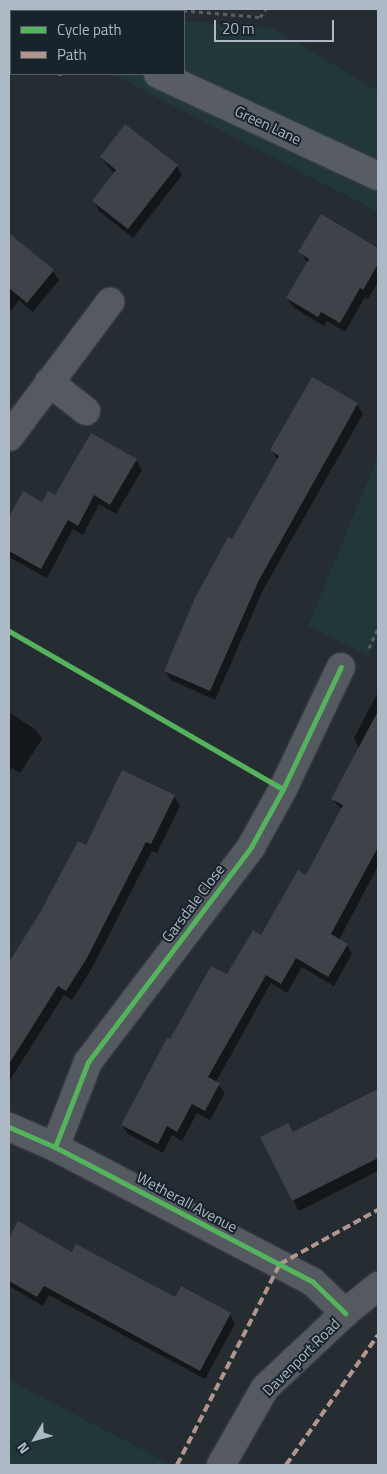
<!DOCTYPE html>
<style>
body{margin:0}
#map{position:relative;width:387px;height:1474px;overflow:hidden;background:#252c32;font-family:"Titillium Web",sans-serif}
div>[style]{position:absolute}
.green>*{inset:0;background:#223737}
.shadow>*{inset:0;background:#0007}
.building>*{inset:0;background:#3d4349}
.path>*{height:3px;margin-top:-1.5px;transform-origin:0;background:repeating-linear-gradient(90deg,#585e64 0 4px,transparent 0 8px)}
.roads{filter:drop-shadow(0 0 1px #43484d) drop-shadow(0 0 1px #43484d)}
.minor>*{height:28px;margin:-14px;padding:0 14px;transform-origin:14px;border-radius:14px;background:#545a60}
.major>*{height:28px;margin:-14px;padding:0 14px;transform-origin:14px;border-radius:14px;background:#575d63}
.quiet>*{height:4px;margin-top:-2px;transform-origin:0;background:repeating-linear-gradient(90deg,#b2968c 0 8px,transparent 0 12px)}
.cycleway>*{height:5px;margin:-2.5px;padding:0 2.5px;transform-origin:2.5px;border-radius:2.5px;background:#56b35d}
span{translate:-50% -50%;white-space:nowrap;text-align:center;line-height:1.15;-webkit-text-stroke:4px #19232c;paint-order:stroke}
.street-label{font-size:15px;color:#adb9c5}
.frame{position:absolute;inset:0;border:10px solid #adb9c5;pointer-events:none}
.legend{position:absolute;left:10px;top:10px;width:175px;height:65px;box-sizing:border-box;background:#19232c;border:1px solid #545f69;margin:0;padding:6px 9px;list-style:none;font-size:15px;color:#adb9c5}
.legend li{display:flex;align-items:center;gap:10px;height:25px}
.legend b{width:25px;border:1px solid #545f69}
.north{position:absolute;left:10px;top:1414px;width:50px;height:50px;-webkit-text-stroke:4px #19232c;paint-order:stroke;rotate:233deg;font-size:14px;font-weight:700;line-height:20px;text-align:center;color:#adb9c5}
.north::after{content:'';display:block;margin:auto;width:18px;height:22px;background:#adb9c5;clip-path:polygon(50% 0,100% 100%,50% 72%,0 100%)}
.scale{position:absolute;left:214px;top:20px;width:120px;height:22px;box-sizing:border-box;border:2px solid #adb9c5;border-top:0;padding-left:6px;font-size:15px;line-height:18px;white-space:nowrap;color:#adb9c5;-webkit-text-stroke:4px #19232c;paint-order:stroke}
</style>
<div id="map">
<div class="green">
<div style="clip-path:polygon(184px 21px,273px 28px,378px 91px,378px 212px,112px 74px,184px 74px)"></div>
<div style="clip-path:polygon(378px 456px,378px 635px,368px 656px,308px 626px)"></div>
<div style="clip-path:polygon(9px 1380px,172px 1465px,9px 1465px)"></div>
</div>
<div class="shadow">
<div style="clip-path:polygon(101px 158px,177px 166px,182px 175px,133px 238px,99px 211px,93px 201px,115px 174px)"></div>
<div style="clip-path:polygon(322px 216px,378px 250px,378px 282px,368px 299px,365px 297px,345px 332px,327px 321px,324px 326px,293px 307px,287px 298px,308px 263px,300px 252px)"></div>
<div style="clip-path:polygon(9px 235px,53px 271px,59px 280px,33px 312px,19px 300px,9px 313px)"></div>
<div style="clip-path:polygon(357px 404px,363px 414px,263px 590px,215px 700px,171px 680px,165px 671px,278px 461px,272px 450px)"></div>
<div style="clip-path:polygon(136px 460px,142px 470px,116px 514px,99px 504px,83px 535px,73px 529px,47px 578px,9px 557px,9px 520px,23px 493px,43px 504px)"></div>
<div style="clip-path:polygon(378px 692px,378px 866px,339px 940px,347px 945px,352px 954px,334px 986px,302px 967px,287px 993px,271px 983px,216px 1082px,225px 1093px,210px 1120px,197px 1113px,182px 1141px,172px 1135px,163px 1153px,128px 1134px,122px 1125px,171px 1041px,262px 937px,306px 876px,342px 810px,332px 799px,359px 748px,354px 738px)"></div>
<div style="clip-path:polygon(9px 712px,36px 730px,42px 739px,20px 773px,12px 768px,9px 772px)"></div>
<div style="clip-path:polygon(174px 796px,180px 806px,157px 853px,152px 851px,92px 968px,72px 1000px,64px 995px,10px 1080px,9px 970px,86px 847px)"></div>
<div style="clip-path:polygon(378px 1091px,378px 1171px,299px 1211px,293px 1200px,293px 1133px)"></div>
<div style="clip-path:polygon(19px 1223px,72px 1254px,176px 1299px,230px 1314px,235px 1324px,205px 1379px,49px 1295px,43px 1306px,9px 1286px,9px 1240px)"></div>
</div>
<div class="building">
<div style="clip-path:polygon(125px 124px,178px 165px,128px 229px,92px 201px,116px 170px,100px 157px)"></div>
<div style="clip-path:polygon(321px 214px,378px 248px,378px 264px,363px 290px,360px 288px,340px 323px,321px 312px,318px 317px,286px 298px,309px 259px,298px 252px)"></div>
<div style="clip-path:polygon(9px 233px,54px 270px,27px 303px,9px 288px)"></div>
<div style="clip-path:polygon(312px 377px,358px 403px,259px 580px,210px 691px,164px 671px,195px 598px,228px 537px,232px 539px,279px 456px,270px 450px)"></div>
<div style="clip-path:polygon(91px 433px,137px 459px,110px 505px,94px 495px,78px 526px,68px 520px,41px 569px,9px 551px,9px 517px,23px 491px,42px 502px,48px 491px,55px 495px)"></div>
<div style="clip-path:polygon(378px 711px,378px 847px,331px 934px,348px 944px,328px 977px,296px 958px,281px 984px,266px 975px,208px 1077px,220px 1083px,205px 1111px,192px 1104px,177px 1132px,167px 1126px,158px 1144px,121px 1125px,167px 1038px,170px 1039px,211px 966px,227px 974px,253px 930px,261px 935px,298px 870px,306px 875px,343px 805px,331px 799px)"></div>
<div style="clip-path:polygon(122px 770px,175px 795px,151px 844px,146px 842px,87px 958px,66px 991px,58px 986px,9px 1064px,9px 962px,41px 911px,78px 841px,86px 845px)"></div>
<div style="clip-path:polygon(378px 1089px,378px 1158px,292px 1201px,260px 1137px,288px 1123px,293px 1132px)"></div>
<div style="clip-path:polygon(18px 1221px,72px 1252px,76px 1244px,175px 1297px,181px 1286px,231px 1313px,200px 1371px,44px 1286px,37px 1297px,9px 1281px,9px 1238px)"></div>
</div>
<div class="path">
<div style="left:167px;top:9px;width:93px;rotate:4.9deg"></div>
<div style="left:260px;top:17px;width:10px;rotate:-53deg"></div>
<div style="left:139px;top:11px;width:3px;rotate:-45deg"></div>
<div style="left:9px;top:44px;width:2px;rotate:27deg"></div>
<div style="left:58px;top:74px;width:4px"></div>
<div style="left:369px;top:648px;width:22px;rotate:-66deg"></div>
</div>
<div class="roads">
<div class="minor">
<div style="left:49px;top:382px;width:47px;rotate:38.1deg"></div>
<div style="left:9px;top:437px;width:169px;rotate:-53.2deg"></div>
<div style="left:9px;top:1127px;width:50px;rotate:23.5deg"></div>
<div style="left:55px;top:1147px;width:291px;rotate:27.6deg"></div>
<div style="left:313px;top:1282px;width:45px;rotate:44.1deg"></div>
<div style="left:55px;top:1147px;width:91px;rotate:-68.8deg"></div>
<div style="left:88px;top:1062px;width:270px;rotate:-52.8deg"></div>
<div style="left:251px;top:847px;width:66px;rotate:-61.1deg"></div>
<div style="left:283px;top:789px;width:135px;rotate:-64.6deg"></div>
<div style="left:221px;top:1465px;width:89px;rotate:-60.3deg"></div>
<div style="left:265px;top:1388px;width:110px;rotate:-43.2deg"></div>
<div style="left:345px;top:1313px;width:43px;rotate:-39.3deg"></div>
</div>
<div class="major">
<div style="left:41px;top:9px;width:4px;rotate:27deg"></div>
<div style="left:158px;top:74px;width:242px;rotate:24.9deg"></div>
</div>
</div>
<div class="quiet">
<div style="left:177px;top:1465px;width:226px;rotate:-62.9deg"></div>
<div style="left:280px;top:1264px;width:112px;rotate:-28.9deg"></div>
<div style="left:286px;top:1465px;width:159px;rotate:-54.7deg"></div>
</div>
<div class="cycleway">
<div style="left:9px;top:631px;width:316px;rotate:30deg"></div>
<div style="left:9px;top:1127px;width:50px;rotate:23.5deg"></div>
<div style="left:55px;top:1147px;width:291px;rotate:27.6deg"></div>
<div style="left:313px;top:1282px;width:45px;rotate:44.1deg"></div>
<div style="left:55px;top:1147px;width:91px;rotate:-68.8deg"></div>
<div style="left:88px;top:1062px;width:270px;rotate:-52.8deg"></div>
<div style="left:251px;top:847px;width:66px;rotate:-61.1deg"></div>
<div style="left:283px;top:789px;width:135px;rotate:-64.6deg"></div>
</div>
<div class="street-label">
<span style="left:268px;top:125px;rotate:25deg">Green Lane</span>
<span style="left:193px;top:903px;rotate:-53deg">Garsdale Close</span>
<span style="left:187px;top:1202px;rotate:28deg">Wetherall Avenue</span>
<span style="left:301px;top:1357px;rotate:-45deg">Davenport Road</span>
</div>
<div class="frame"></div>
<ul class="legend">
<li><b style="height:6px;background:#56b35d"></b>Cycle path</li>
<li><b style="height:6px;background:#b2968c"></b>Path</li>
</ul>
<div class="north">N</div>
<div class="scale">20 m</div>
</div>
